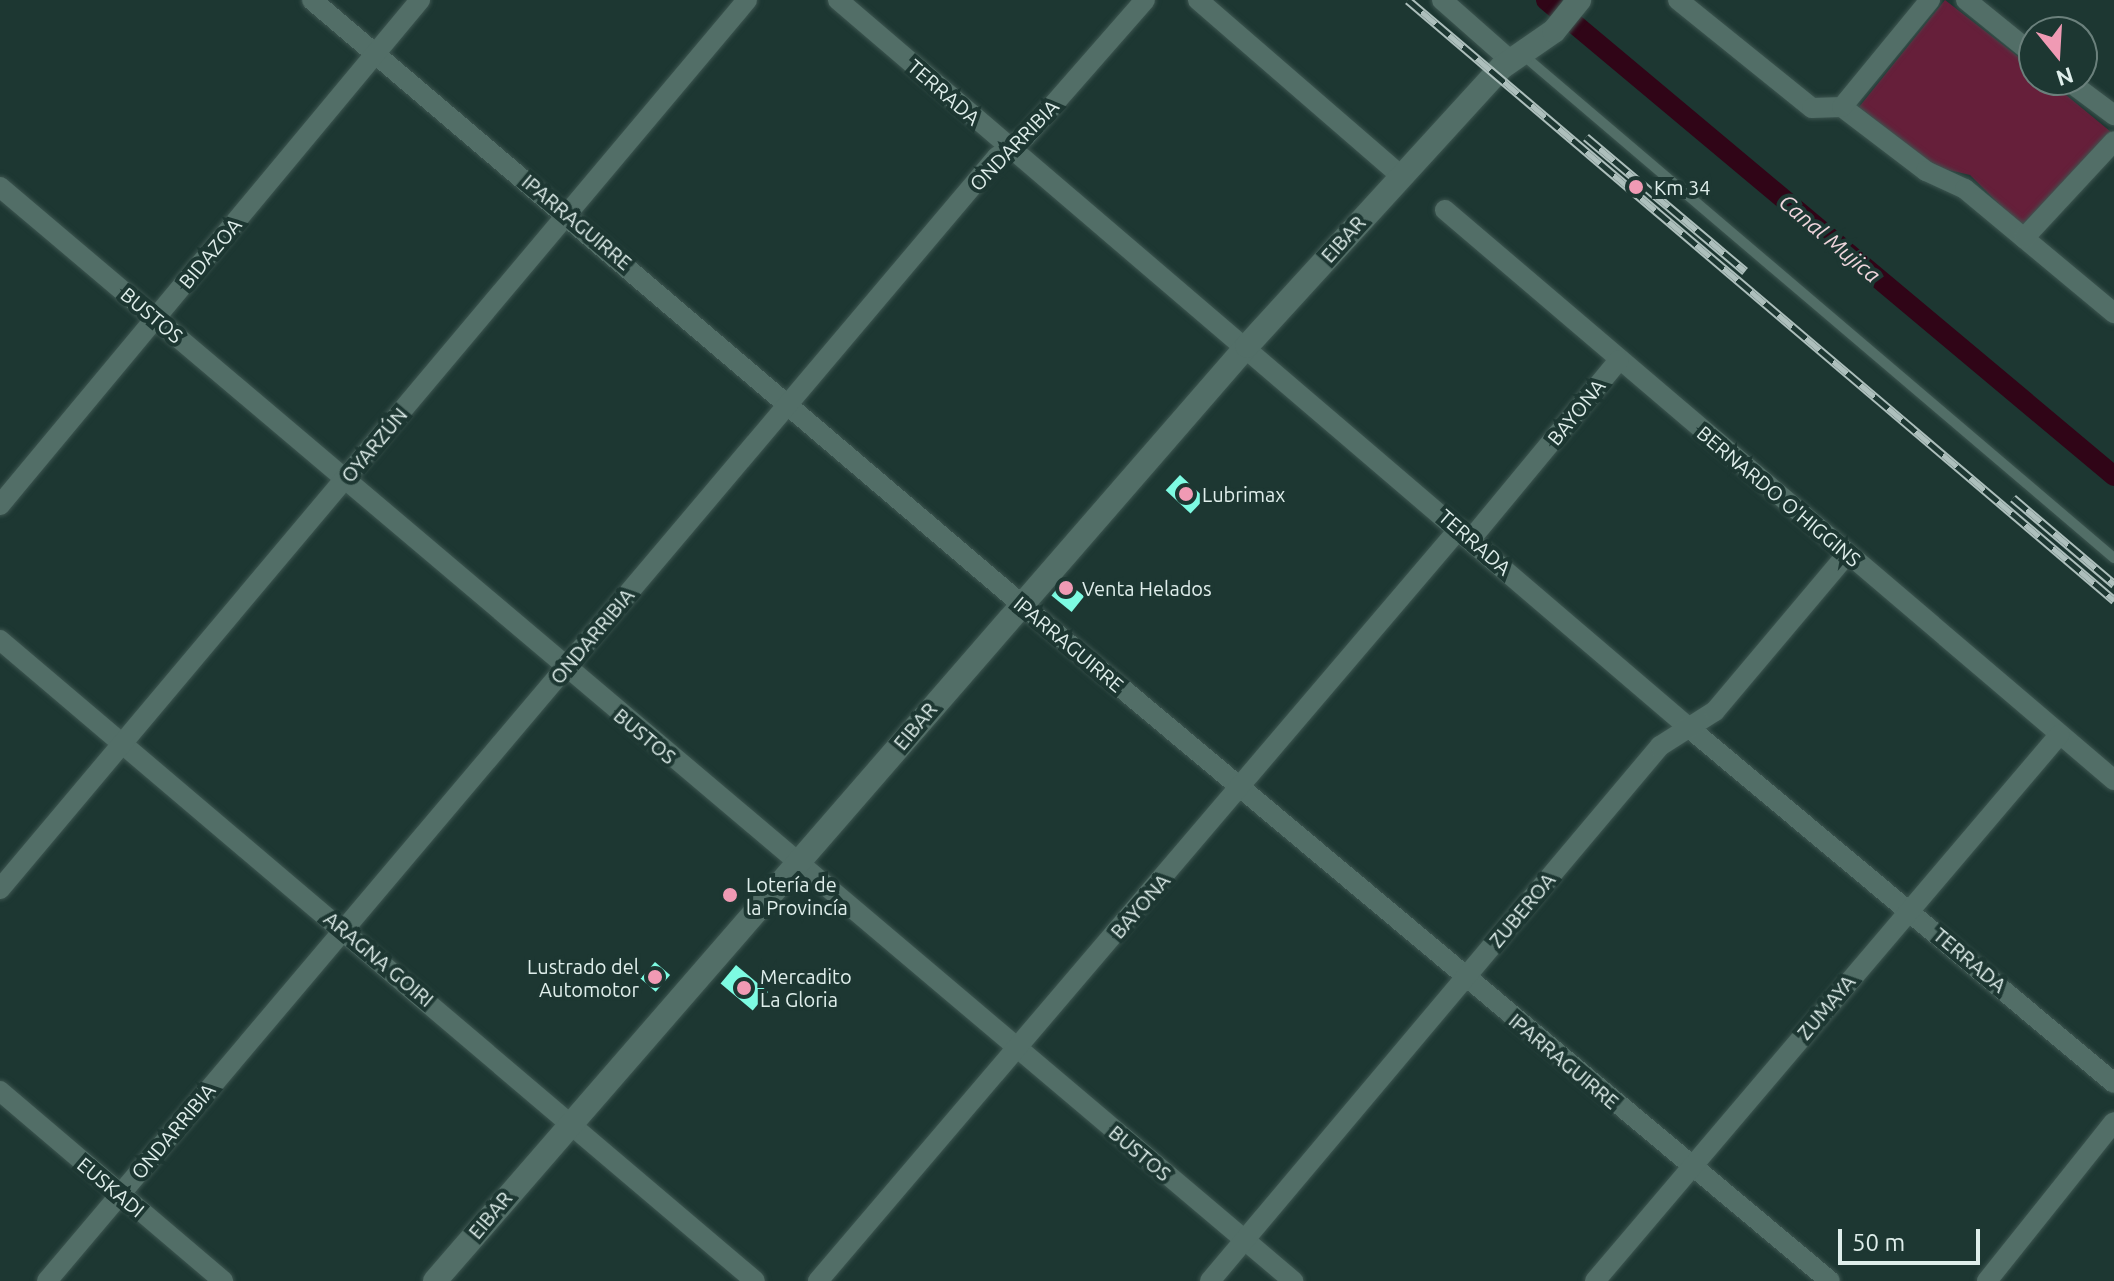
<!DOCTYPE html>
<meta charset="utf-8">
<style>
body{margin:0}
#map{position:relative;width:2114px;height:1281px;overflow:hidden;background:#1d3732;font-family:Ubuntu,sans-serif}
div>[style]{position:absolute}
.green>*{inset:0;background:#661f3a}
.canal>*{height:20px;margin:-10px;padding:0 10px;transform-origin:10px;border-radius:10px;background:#300517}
.building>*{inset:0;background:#7dfbe2;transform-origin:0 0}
.roads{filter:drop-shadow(0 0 2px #3d5550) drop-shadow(0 0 2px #3d5550)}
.service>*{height:10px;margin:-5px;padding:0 5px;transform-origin:5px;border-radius:5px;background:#526e67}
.minor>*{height:20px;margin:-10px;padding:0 10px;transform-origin:10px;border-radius:10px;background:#526e67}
.tertiary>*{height:24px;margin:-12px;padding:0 12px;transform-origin:12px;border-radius:12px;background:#526e67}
.rail>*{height:9px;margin-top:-4.5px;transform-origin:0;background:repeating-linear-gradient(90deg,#1d3732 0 18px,#adbfbc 0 36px);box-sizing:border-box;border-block:2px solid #adbfbc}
.dots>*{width:22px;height:22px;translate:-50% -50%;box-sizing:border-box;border:4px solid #1d3732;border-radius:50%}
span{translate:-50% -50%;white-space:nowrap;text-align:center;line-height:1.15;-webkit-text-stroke:8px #1d3732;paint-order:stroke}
.street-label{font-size:20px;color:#dfeeeb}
.poi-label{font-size:20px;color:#dfeeeb}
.left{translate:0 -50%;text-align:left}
.right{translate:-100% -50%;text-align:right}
.water-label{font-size:22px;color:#f0d6dd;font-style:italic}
.north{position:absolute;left:2018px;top:16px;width:80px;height:80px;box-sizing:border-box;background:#1d3732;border:2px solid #6b807c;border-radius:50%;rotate:162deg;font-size:22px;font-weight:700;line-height:32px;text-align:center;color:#dfeeeb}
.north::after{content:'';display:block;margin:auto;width:28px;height:36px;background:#f09ab4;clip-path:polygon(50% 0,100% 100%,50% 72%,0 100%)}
.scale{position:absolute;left:1838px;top:1229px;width:142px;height:36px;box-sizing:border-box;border:4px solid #dfeeeb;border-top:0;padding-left:10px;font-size:24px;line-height:28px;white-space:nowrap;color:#dfeeeb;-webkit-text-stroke:6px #1d3732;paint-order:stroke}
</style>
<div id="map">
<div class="green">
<div style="clip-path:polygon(1945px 0,2034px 69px,2034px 80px,2048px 80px,2111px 132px,2021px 226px,1970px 175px,1936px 167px,1859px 107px)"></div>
</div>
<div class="canal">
<div style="left:1546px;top:0;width:741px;rotate:39.96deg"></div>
</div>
<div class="building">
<div style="left:1180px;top:475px;width:34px;height:21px;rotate:43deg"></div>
<div style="left:1064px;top:580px;width:26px;height:20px;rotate:39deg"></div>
<div style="left:726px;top:886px;width:19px;height:8px;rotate:43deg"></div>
<div style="left:655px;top:962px;width:20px;height:22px;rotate:41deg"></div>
<div style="left:736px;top:965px;width:42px;height:24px;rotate:40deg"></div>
</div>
<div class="roads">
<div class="service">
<div style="left:1523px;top:55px;width:776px;rotate:40.4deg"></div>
</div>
<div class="minor">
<div style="left:312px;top:0;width:930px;rotate:40.42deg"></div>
<div style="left:1020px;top:603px;width:1056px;rotate:39.93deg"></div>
<div style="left:838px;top:0;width:1118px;rotate:40.54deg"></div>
<div style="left:1688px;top:727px;width:555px;rotate:39.88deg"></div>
<div style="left:1198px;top:0;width:269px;rotate:40.9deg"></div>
<div style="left:1442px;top:0;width:91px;rotate:41.4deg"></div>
<div style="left:1678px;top:0;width:172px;rotate:38.9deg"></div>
<div style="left:1812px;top:108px;width:30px;rotate:-2deg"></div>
<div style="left:1842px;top:107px;width:106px;rotate:37.3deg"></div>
<div style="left:1926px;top:171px;width:43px;rotate:24.8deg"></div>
<div style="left:1965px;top:189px;width:194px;rotate:39.8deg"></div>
<div style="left:1966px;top:0;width:87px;rotate:39deg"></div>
<div style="left:2067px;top:80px;width:59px;rotate:36.7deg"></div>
<div style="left:1842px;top:107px;width:139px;rotate:-50.6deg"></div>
<div style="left:0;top:187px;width:1694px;rotate:40.23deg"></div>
<div style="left:1445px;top:210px;width:879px;rotate:40.43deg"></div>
<div style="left:2024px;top:238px;width:132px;rotate:-47.1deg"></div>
<div style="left:0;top:505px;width:657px;rotate:-50.25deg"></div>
<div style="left:1471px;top:539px;width:232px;rotate:-50.4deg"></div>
<div style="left:0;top:640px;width:990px;rotate:40.33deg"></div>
<div style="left:0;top:889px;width:1161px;rotate:-49.96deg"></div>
<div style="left:0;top:1091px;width:293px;rotate:40.4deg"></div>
<div style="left:47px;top:1281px;width:1472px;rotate:-49.8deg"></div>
<div style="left:997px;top:157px;width:34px;rotate:-36deg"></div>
<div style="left:1025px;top:137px;width:182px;rotate:-48.8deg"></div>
<div style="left:818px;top:1281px;width:988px;rotate:-49.56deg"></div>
<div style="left:1210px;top:1281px;width:699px;rotate:-49.93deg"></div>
<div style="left:1660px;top:746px;width:65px;rotate:-32.5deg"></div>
<div style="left:1715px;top:711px;width:205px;rotate:-49.9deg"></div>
<div style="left:1595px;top:1281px;width:717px;rotate:-49.64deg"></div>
<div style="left:1987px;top:1281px;width:203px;rotate:-51.4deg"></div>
</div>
<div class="tertiary">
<div style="left:435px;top:1281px;width:1238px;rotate:-49.03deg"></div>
<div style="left:1247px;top:346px;width:378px;rotate:-47.6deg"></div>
<div style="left:1502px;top:67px;width:63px;rotate:-34.7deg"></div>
<div style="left:1554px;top:31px;width:40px;rotate:-51deg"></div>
</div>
</div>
<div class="rail">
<div style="left:1408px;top:0;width:927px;rotate:40.36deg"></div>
<div style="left:1586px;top:137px;width:208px;rotate:40.1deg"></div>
<div style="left:2013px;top:498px;width:133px;rotate:40.4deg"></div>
</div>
<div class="dots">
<div style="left:1636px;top:187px;background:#f09ab4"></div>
<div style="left:1186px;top:494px;background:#f09ab4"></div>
<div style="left:1066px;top:588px;background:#f09ab4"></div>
<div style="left:730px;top:895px;background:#f09ab4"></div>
<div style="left:655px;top:977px;background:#f09ab4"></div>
<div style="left:744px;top:988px;background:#f09ab4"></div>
</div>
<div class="street-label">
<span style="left:944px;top:92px;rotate:41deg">TERRADA</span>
<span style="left:1014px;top:145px;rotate:-46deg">ONDARRIBIA</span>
<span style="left:577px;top:222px;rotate:40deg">IPARRAGUIRRE</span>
<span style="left:1343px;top:239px;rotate:-48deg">EIBAR</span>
<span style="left:210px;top:253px;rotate:-50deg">BIDAZOA</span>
<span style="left:152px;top:315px;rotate:40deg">BUSTOS</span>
<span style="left:1576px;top:412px;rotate:-51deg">BAYONA</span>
<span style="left:374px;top:445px;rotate:-50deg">OYARZÚN</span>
<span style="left:1779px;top:496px;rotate:40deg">BERNARDO O'HIGGINS</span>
<span style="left:1475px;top:542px;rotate:41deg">TERRADA</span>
<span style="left:592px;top:636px;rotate:-50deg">ONDARRIBIA</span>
<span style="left:1069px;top:644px;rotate:40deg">IPARRAGUIRRE</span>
<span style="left:915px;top:726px;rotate:-50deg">EIBAR</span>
<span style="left:645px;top:736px;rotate:40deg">BUSTOS</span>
<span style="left:1140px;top:906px;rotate:-49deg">BAYONA</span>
<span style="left:1522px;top:910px;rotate:-50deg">ZUBEROA</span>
<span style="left:379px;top:959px;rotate:40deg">ARAGNA GOIRI</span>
<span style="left:1970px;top:960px;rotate:40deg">TERRADA</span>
<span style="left:1826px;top:1007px;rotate:-50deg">ZUMAYA</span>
<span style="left:1564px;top:1061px;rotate:40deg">IPARRAGUIRRE</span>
<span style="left:173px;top:1131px;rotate:-50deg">ONDARRIBIA</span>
<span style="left:1140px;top:1153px;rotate:40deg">BUSTOS</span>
<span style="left:111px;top:1187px;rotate:40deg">EUSKADI</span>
<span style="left:490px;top:1215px;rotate:-50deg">EIBAR</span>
</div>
<div class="poi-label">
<span class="left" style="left:1654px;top:187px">Km 34</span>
<span class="left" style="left:1202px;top:494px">Lubrimax</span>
<span class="left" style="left:1082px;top:588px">Venta Helados</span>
<span class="left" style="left:746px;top:896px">Lotería de<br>la Provincía</span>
<span class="right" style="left:639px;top:978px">Lustrado del<br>Automotor</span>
<span class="left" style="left:760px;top:988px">Mercadito<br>La Gloria</span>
</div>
<div class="water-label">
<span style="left:1830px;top:238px;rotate:40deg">Canal Mujica</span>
</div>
<div class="north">N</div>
<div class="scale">50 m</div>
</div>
